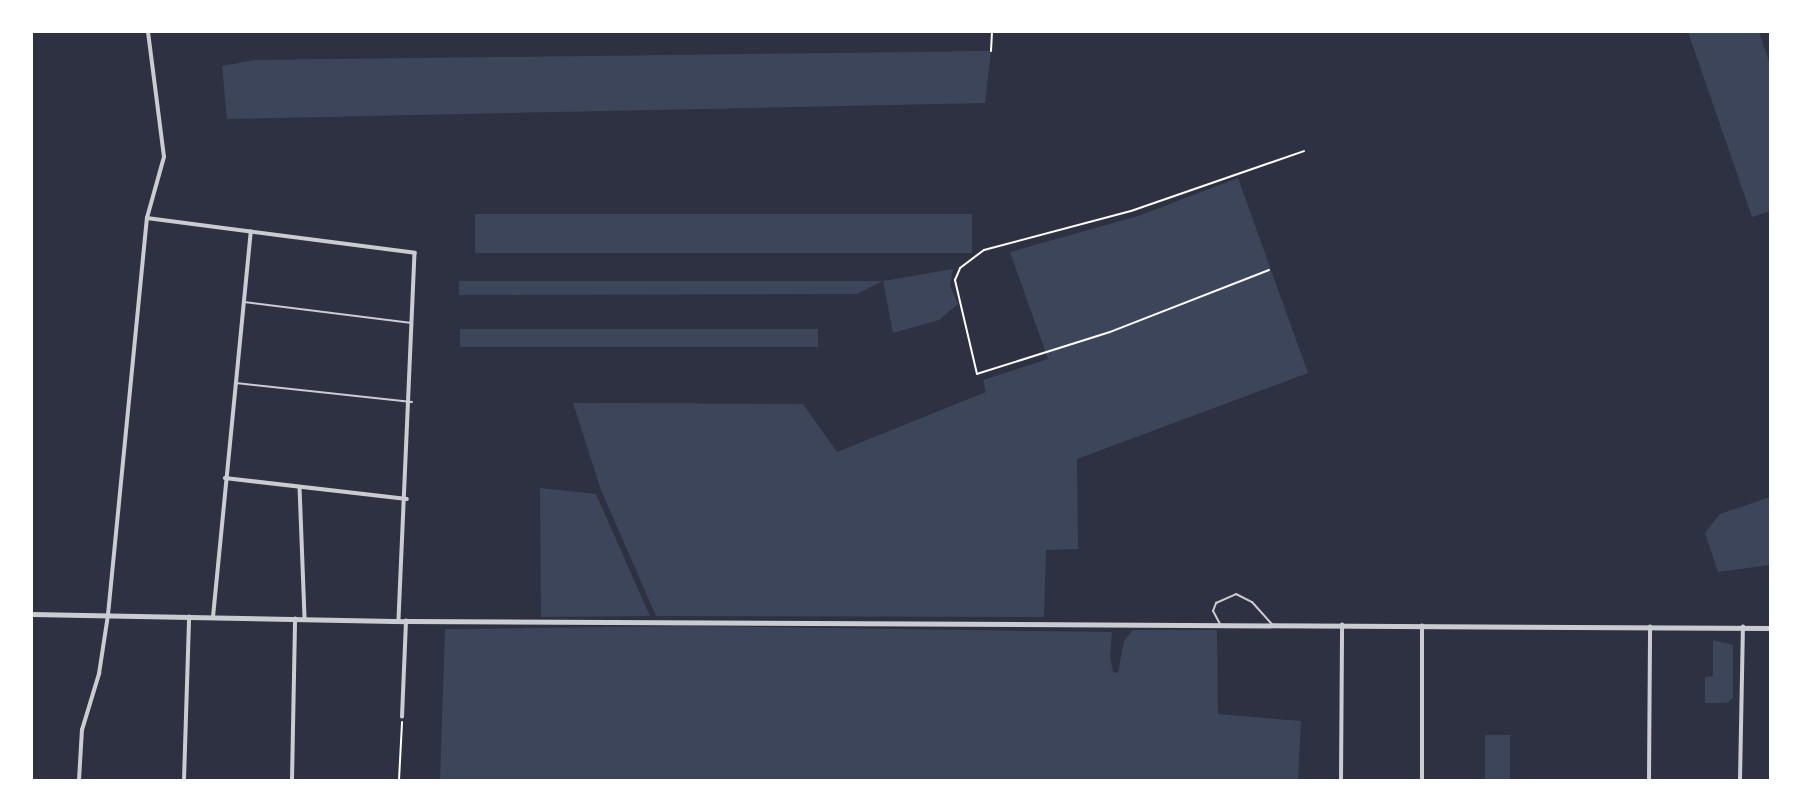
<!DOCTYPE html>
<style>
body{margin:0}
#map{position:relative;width:1802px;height:812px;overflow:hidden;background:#2d3142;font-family:Georgia,serif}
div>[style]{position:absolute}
.green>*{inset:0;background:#3c4559;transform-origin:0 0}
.path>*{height:2px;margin:-1px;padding:0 1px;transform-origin:1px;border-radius:1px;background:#fff}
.service>*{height:2px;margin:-1px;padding:0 1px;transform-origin:1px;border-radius:1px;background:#caccd0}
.minor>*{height:3.5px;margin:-1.75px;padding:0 1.75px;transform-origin:1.75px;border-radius:1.75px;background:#caccd0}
.tertiary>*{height:4.5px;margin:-2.25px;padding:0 2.25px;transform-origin:2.25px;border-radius:2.25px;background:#caccd0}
span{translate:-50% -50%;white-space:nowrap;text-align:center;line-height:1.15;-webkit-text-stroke:7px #fff;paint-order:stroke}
.frame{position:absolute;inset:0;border:33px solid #fff;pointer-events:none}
</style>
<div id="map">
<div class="green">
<div style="clip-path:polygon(1688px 32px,1759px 32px,1770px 64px,1770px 211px,1752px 217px)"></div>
<div style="clip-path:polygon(991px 51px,985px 103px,227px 119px,222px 66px,254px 60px)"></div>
<div style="clip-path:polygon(1238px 178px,1308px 373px,1077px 459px,1078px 549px,1046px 550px,1044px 617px,656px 616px,601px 490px,573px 403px,803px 404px,837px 452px,986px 392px,983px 380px,1048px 359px,1010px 252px,1138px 216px)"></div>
<div style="left:475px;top:214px;width:497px;height:39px"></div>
<div style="clip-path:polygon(953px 269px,950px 286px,958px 304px,939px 320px,893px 333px,883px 281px,857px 294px,459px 295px,459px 281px,883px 281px)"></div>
<div style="left:460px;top:329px;width:358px;height:18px"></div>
<div style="clip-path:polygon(540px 488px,596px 494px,650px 616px,541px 617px)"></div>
<div style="clip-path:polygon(1770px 497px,1770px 565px,1718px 572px,1705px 533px,1720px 514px)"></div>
<div style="clip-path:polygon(688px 626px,1112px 632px,1110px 656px,1113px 672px,1118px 673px,1124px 641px,1133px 630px,1217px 630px,1218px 714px,1301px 721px,1298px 780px,440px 780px,445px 629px)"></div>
<div style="clip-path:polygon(1713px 640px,1733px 645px,1733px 698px,1727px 703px,1705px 703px,1705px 677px,1713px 676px)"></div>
<div style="left:1485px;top:735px;width:25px;height:45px"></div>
</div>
<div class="path">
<div style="left:991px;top:51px;width:19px;rotate:-87deg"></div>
<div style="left:1269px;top:270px;width:171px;rotate:158.7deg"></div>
<div style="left:1110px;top:332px;width:139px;rotate:162.5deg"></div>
<div style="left:977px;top:374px;width:97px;rotate:-103.2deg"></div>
<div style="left:955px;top:280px;width:13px;rotate:-67deg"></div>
<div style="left:960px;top:268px;width:30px;rotate:-37deg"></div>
<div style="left:984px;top:250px;width:152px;rotate:-14.9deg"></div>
<div style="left:1131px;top:211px;width:183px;rotate:-19.1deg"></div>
<div style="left:399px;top:780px;width:58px;rotate:-87deg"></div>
</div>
<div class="service">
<div style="left:244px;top:302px;width:169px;rotate:7.1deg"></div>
<div style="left:236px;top:383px;width:177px;rotate:6.2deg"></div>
<div style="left:1220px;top:624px;width:15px;rotate:-118deg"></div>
<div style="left:1213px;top:611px;width:9px;rotate:-69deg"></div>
<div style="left:1216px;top:603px;width:22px;rotate:-24deg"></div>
<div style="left:1236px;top:594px;width:18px;rotate:27deg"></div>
<div style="left:1252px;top:602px;width:31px;rotate:48deg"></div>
</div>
<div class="minor">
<div style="left:147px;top:218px;width:270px;rotate:7.4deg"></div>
<div style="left:415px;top:253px;width:367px;rotate:92.5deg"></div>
<div style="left:225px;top:478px;width:183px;rotate:6.6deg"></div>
<div style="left:300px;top:487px;width:132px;rotate:87.8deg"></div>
<div style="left:213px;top:617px;width:387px;rotate:-84.4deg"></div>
<div style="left:402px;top:717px;width:96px;rotate:-87.6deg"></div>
<div style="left:79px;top:780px;width:50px;rotate:-86.6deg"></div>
<div style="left:82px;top:730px;width:59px;rotate:-73.1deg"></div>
<div style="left:99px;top:674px;width:60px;rotate:-81.3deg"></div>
<div style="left:108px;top:615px;width:399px;rotate:-84.4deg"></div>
<div style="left:147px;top:218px;width:63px;rotate:-74.4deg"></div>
<div style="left:164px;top:157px;width:126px;rotate:-97.3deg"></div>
<div style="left:184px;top:780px;width:163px;rotate:-88.2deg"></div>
<div style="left:292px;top:780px;width:161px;rotate:-88.9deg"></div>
<div style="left:1341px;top:780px;width:155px;rotate:-89.6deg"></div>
<div style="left:1422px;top:780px;width:154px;rotate:-90deg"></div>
<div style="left:1649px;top:780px;width:153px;rotate:-89.6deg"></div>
<div style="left:1740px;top:780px;width:153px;rotate:-88.9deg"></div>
</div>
<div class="tertiary">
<div style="left:32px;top:614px;width:374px;rotate:1.1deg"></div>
<div style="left:406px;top:621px;width:1364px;rotate:0.29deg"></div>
</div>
<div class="frame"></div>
</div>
